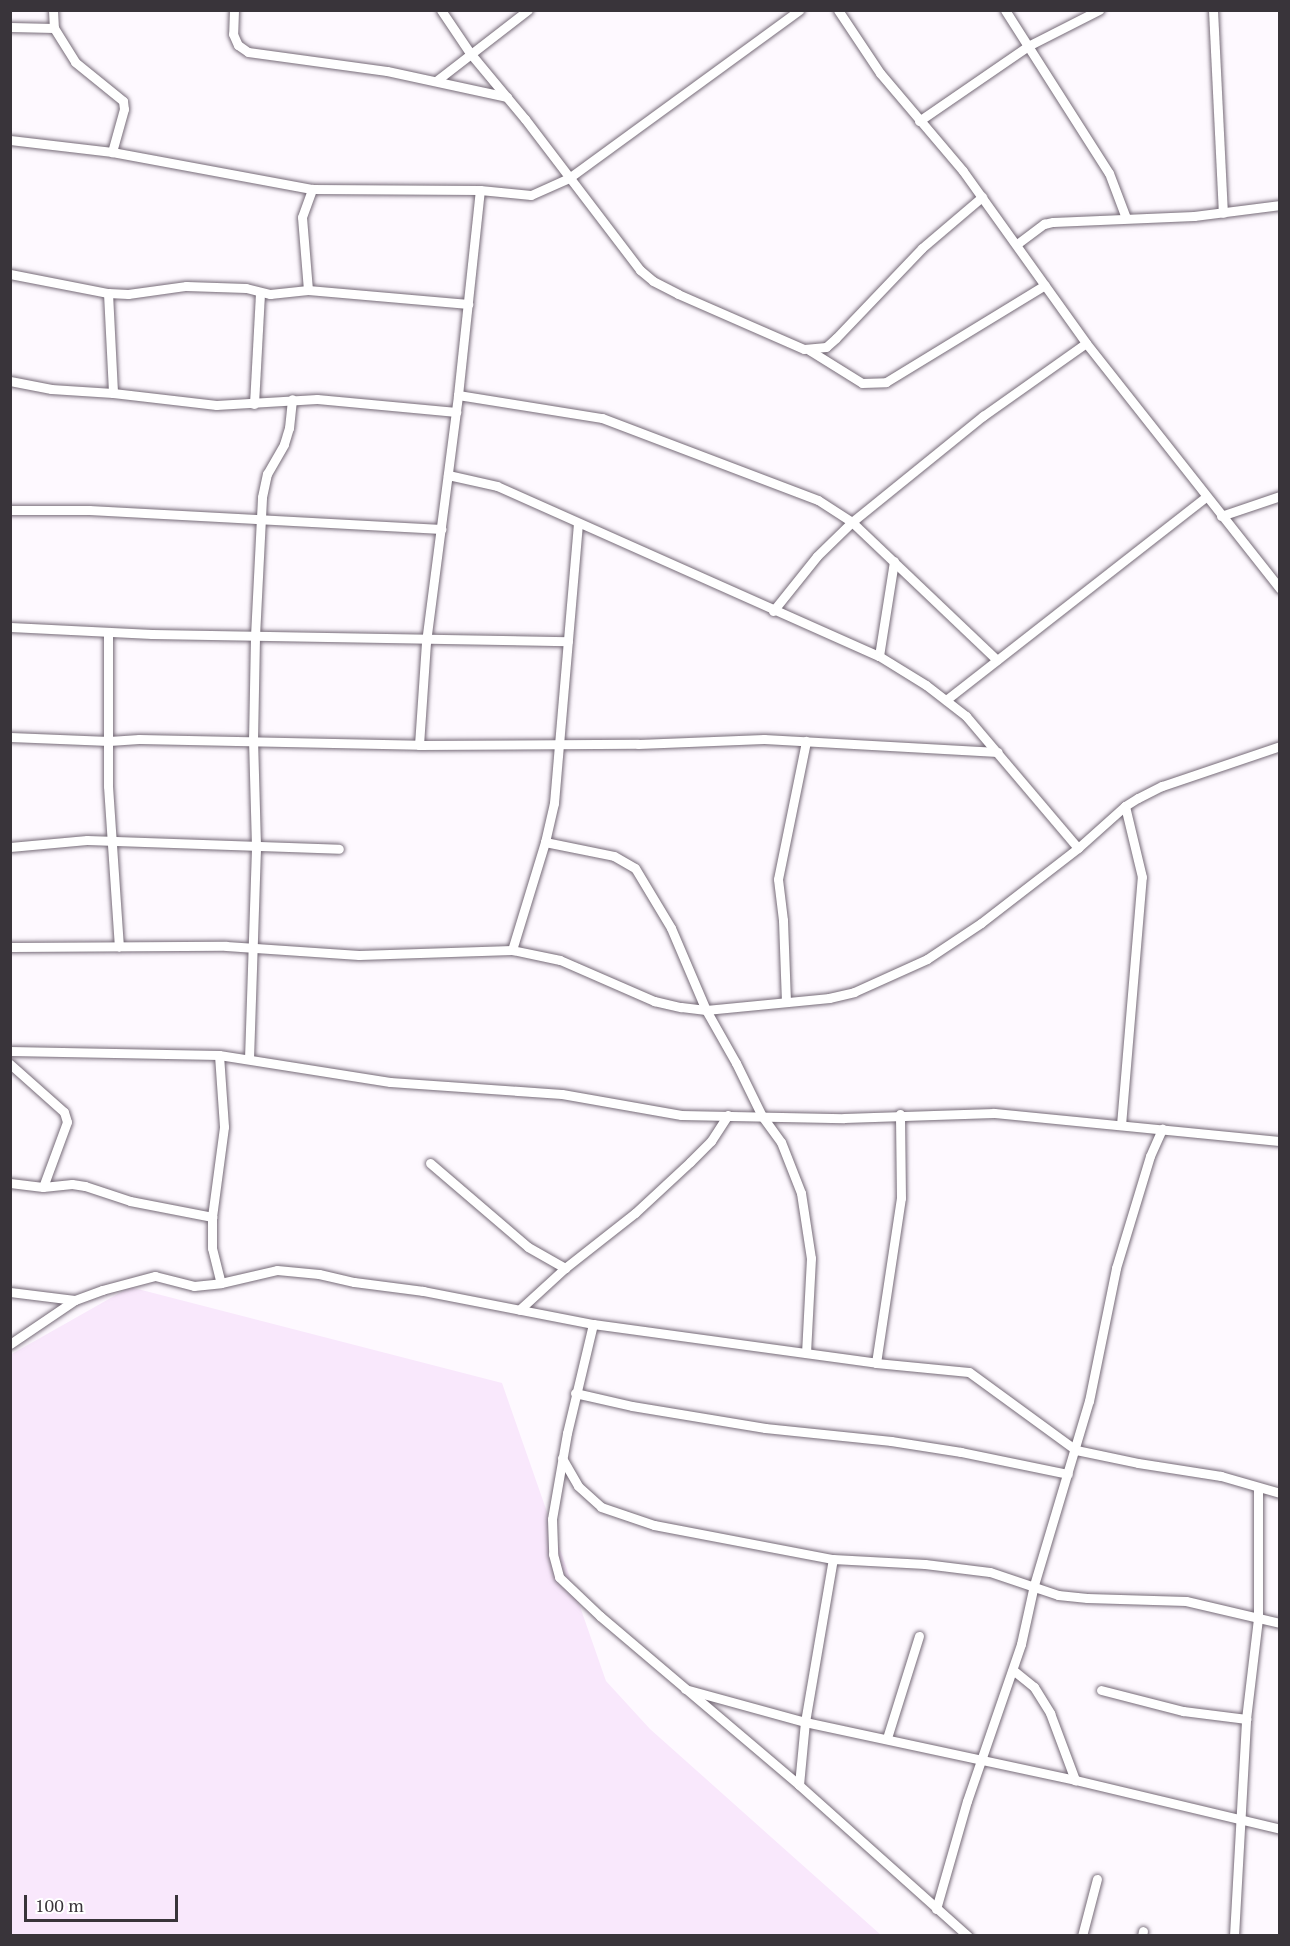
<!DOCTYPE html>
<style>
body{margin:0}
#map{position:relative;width:1290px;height:1946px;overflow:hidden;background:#fef9ff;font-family:"PT Serif",serif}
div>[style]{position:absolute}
.built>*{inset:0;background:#f9e8fc}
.roads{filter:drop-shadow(0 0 2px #766b78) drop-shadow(0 0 2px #766b78)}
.minor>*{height:9px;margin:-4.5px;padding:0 4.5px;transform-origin:4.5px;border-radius:4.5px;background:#fff}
span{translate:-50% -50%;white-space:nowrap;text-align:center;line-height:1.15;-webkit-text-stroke:5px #fff;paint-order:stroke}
.frame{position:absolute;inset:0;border:12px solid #39343a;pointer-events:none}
.scale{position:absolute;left:24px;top:1895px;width:154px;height:27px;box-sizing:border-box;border:3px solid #39343a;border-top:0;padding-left:8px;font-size:18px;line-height:21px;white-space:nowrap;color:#39343a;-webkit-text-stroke:4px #fff;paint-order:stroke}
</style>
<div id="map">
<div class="built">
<div style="clip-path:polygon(130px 1287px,502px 1383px,606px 1681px,650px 1729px,881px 1935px,11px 1935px,10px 1355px)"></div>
</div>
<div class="roads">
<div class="minor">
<div style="left:53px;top:10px;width:18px;rotate:87deg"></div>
<div style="left:54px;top:28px;width:40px;rotate:58deg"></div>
<div style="left:75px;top:62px;width:62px;rotate:39.1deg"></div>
<div style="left:123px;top:101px;width:8px;rotate:83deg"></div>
<div style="left:124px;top:109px;width:45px;rotate:105.6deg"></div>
<div style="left:234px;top:10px;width:24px;rotate:92deg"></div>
<div style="left:233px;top:34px;width:12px;rotate:66deg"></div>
<div style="left:238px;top:45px;width:12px;rotate:35deg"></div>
<div style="left:248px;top:52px;width:140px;rotate:7.8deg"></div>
<div style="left:387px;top:71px;width:123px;rotate:12.2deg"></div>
<div style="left:441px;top:10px;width:52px;rotate:56deg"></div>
<div style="left:470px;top:53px;width:86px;rotate:50.2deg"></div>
<div style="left:525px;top:119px;width:190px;rotate:52.7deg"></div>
<div style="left:640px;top:270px;width:17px;rotate:40deg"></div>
<div style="left:653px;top:281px;width:28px;rotate:27deg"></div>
<div style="left:678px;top:294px;width:137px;rotate:23.6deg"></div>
<div style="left:804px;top:349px;width:22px;rotate:-5deg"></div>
<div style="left:826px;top:347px;width:13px;rotate:-42deg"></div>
<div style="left:836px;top:338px;width:124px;rotate:-46.3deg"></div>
<div style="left:922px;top:248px;width:79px;rotate:-40.4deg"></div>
<div style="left:838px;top:10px;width:76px;rotate:56.3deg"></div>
<div style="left:880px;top:73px;width:128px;rotate:49.7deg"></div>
<div style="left:963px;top:171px;width:211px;rotate:54.4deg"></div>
<div style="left:1086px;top:343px;width:313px;rotate:51.7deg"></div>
<div style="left:1005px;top:10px;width:193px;rotate:57.5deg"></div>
<div style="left:1109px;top:173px;width:48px;rotate:69.3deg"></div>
<div style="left:1213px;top:10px;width:203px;rotate:87.2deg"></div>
<div style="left:10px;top:27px;width:44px;rotate:1.3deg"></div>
<div style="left:436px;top:81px;width:116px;rotate:-37.7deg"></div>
<div style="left:919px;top:121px;width:132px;rotate:-34.5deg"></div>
<div style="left:1028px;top:46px;width:80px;rotate:-26.9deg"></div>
<div style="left:10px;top:140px;width:103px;rotate:6.7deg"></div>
<div style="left:112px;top:152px;width:203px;rotate:10.5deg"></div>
<div style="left:312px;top:189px;width:168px;rotate:0.3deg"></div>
<div style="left:480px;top:190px;width:51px;rotate:5.6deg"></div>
<div style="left:531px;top:195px;width:42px;rotate:-24.1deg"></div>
<div style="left:569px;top:178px;width:285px;rotate:-36.1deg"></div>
<div style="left:1017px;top:244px;width:34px;rotate:-37deg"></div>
<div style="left:1044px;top:224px;width:9px;rotate:-13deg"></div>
<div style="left:1053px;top:222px;width:141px;rotate:-2.4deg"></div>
<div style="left:1194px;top:216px;width:87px;rotate:-7.3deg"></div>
<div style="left:10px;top:274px;width:100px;rotate:11deg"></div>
<div style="left:108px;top:293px;width:20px;rotate:3deg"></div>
<div style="left:128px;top:294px;width:59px;rotate:-7.9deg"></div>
<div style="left:186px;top:286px;width:60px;rotate:1.9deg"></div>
<div style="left:246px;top:288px;width:25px;rotate:14deg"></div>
<div style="left:270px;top:294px;width:38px;rotate:-6deg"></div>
<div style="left:308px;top:290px;width:161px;rotate:5deg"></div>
<div style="left:308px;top:290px;width:73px;rotate:-94.7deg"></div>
<div style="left:302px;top:217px;width:30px;rotate:-70deg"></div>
<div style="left:108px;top:293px;width:100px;rotate:87.1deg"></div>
<div style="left:809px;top:350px;width:62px;rotate:31.9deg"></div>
<div style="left:862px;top:383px;width:24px;rotate:-2deg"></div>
<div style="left:886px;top:382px;width:186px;rotate:-31.4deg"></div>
<div style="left:10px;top:381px;width:42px;rotate:11deg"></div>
<div style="left:51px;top:389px;width:62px;rotate:3.7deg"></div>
<div style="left:113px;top:393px;width:104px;rotate:6.6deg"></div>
<div style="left:216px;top:405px;width:101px;rotate:-3.4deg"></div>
<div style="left:317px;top:399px;width:140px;rotate:5.3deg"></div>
<div style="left:458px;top:395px;width:146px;rotate:9.1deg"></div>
<div style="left:602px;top:418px;width:231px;rotate:20.8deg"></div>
<div style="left:818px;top:500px;width:40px;rotate:32.9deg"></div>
<div style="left:852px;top:522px;width:200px;rotate:43.6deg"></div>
<div style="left:254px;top:404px;width:111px;rotate:-86.9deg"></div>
<div style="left:448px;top:475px;width:50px;rotate:12.7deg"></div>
<div style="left:497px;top:486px;width:418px;rotate:24deg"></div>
<div style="left:879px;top:656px;width:55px;rotate:31.7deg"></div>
<div style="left:926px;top:685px;width:51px;rotate:37.8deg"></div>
<div style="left:966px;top:716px;width:173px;rotate:49.7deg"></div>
<div style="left:10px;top:510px;width:79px"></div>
<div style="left:89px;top:510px;width:353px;rotate:3.1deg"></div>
<div style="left:1221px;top:516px;width:62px;rotate:-18.7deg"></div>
<div style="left:773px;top:611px;width:70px;rotate:-51.3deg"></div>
<div style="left:817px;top:556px;width:49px;rotate:-44.2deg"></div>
<div style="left:852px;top:522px;width:169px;rotate:-39deg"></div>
<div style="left:983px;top:416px;width:126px;rotate:-35.3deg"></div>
<div style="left:10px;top:627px;width:142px;rotate:2.8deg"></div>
<div style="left:152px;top:634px;width:416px;rotate:1deg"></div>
<div style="left:108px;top:632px;width:154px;rotate:90deg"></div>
<div style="left:108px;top:786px;width:161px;rotate:86.1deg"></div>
<div style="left:879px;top:656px;width:96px;rotate:-81deg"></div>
<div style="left:946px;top:700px;width:330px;rotate:-38deg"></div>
<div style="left:10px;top:737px;width:99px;rotate:2.3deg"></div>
<div style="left:109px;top:741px;width:30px;rotate:-4deg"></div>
<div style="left:139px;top:739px;width:280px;rotate:1.2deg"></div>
<div style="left:419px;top:745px;width:219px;rotate:-0.3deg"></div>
<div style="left:638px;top:744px;width:126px;rotate:-2.3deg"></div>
<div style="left:764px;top:739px;width:234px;rotate:3.2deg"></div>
<div style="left:419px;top:745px;width:103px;rotate:-86.1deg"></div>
<div style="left:426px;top:642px;width:249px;rotate:-82.6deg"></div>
<div style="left:458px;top:395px;width:206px;rotate:-83.9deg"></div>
<div style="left:545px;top:842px;width:70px;rotate:11.5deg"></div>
<div style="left:614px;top:856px;width:24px;rotate:30deg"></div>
<div style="left:635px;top:868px;width:70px;rotate:59deg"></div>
<div style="left:671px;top:928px;width:89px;rotate:66.9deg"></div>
<div style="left:706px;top:1010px;width:61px;rotate:60.5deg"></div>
<div style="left:736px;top:1063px;width:59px;rotate:63.9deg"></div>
<div style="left:762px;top:1116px;width:32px;rotate:54deg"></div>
<div style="left:781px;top:1142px;width:55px;rotate:68.6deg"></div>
<div style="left:801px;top:1193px;width:66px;rotate:81.3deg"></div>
<div style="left:811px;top:1258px;width:95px;rotate:93deg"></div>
<div style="left:10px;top:847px;width:77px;rotate:-5.2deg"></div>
<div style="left:87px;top:840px;width:252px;rotate:2deg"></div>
<div style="left:10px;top:947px;width:216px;rotate:-0.3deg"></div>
<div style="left:226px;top:946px;width:133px;rotate:3.9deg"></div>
<div style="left:359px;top:955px;width:153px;rotate:-1.9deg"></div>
<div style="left:512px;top:950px;width:49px;rotate:11.8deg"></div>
<div style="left:560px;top:960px;width:103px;rotate:23.6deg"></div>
<div style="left:654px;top:1001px;width:28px;rotate:13deg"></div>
<div style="left:681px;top:1007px;width:25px;rotate:7deg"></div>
<div style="left:706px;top:1010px;width:124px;rotate:-5.6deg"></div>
<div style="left:829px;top:998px;width:26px;rotate:-13deg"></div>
<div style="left:854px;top:992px;width:80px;rotate:-24.3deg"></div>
<div style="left:927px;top:959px;width:65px;rotate:-33.7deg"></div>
<div style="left:981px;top:923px;width:123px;rotate:-37.7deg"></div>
<div style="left:1078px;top:848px;width:63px;rotate:-41.8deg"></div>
<div style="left:1125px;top:806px;width:15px;rotate:-32deg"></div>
<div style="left:1138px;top:798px;width:27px;rotate:-27deg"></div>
<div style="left:1162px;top:786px;width:125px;rotate:-18.7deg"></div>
<div style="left:512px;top:950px;width:113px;rotate:-73deg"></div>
<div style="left:545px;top:842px;width:40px;rotate:-77deg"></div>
<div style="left:554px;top:803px;width:280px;rotate:-85.1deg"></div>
<div style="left:786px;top:1002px;width:82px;rotate:-92.1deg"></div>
<div style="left:783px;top:920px;width:41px;rotate:-97deg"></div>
<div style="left:778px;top:879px;width:141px;rotate:-78.5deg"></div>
<div style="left:10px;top:1051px;width:209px;rotate:1.1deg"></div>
<div style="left:219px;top:1055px;width:173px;rotate:9deg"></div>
<div style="left:390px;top:1082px;width:172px;rotate:4deg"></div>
<div style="left:562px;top:1094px;width:121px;rotate:10deg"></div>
<div style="left:681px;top:1115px;width:163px;rotate:1.1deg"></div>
<div style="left:844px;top:1118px;width:150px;rotate:-1.9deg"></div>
<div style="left:994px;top:1113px;width:287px;rotate:5.6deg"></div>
<div style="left:219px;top:1055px;width:72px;rotate:86deg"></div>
<div style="left:224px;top:1127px;width:91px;rotate:97.6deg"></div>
<div style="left:212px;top:1217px;width:31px;rotate:90deg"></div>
<div style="left:212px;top:1248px;width:36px;rotate:76deg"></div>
<div style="left:249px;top:1059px;width:213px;rotate:-88.1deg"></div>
<div style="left:256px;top:846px;width:105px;rotate:-91.6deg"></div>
<div style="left:253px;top:741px;width:105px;rotate:-88.9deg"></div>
<div style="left:255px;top:636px;width:139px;rotate:-87.1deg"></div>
<div style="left:262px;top:497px;width:24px;rotate:-78deg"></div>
<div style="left:267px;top:474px;width:34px;rotate:-60deg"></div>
<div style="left:284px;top:444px;width:17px;rotate:-73deg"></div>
<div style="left:289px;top:428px;width:29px;rotate:-84deg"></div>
<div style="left:10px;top:1064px;width:72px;rotate:41.6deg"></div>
<div style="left:64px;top:1112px;width:10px;rotate:73deg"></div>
<div style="left:67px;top:1122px;width:69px;rotate:110.3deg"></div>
<div style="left:1121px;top:1125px;width:249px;rotate:-85.2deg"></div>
<div style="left:1142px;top:877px;width:73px;rotate:-103.5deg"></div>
<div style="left:430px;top:1163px;width:129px;rotate:40.6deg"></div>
<div style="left:528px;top:1247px;width:43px;rotate:29.6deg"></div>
<div style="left:565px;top:1268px;width:62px;rotate:137.6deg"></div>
<div style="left:10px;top:1183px;width:33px;rotate:7deg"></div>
<div style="left:43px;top:1187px;width:29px;rotate:-6deg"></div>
<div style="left:72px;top:1184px;width:13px;rotate:9deg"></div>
<div style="left:85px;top:1186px;width:47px;rotate:18.4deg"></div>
<div style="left:130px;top:1201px;width:84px;rotate:11deg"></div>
<div style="left:565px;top:1268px;width:89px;rotate:-38.2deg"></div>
<div style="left:635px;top:1213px;width:75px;rotate:-42.8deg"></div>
<div style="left:690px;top:1162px;width:30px;rotate:-45deg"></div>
<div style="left:711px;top:1141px;width:31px;rotate:-57deg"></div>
<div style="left:10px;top:1292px;width:65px;rotate:7deg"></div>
<div style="left:593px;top:1324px;width:112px;rotate:103.4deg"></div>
<div style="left:567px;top:1433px;width:87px;rotate:99.9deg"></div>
<div style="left:552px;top:1519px;width:35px;rotate:88deg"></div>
<div style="left:553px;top:1554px;width:24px;rotate:75deg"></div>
<div style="left:559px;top:1577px;width:57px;rotate:43.6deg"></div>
<div style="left:600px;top:1616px;width:261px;rotate:40.3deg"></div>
<div style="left:799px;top:1785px;width:227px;rotate:41.8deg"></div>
<div style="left:10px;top:1344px;width:78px;rotate:-34.1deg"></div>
<div style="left:75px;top:1300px;width:29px;rotate:-20deg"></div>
<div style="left:102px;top:1290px;width:55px;rotate:-14.8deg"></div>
<div style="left:155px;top:1276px;width:40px;rotate:14.4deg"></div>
<div style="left:194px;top:1286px;width:27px;rotate:-6deg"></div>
<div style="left:221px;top:1283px;width:57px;rotate:-13.1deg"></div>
<div style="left:277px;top:1270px;width:42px;rotate:5.4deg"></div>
<div style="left:319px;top:1274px;width:36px;rotate:13deg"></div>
<div style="left:354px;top:1282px;width:70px;rotate:7.4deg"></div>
<div style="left:423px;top:1291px;width:173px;rotate:11deg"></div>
<div style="left:593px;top:1324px;width:286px;rotate:7.8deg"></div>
<div style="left:876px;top:1363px;width:93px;rotate:5.5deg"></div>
<div style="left:969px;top:1372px;width:132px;rotate:36.1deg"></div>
<div style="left:1076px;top:1450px;width:63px;rotate:11.8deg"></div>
<div style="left:1138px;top:1463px;width:84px;rotate:8.9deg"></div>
<div style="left:1221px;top:1476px;width:61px;rotate:16.1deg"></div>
<div style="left:876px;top:1363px;width:167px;rotate:-81.4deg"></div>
<div style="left:901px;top:1198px;width:84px;rotate:-90.7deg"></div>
<div style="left:575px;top:1393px;width:58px;rotate:12.8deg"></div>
<div style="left:632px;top:1406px;width:135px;rotate:9.4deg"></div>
<div style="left:765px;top:1428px;width:127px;rotate:5.9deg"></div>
<div style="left:891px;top:1441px;width:71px;rotate:8.9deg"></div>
<div style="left:961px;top:1452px;width:109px;rotate:11.6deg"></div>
<div style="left:562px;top:1458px;width:32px;rotate:60deg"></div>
<div style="left:578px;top:1486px;width:31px;rotate:42deg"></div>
<div style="left:601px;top:1507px;width:56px;rotate:18.8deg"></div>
<div style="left:654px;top:1525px;width:182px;rotate:10.8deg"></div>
<div style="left:833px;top:1559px;width:92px;rotate:3.1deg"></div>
<div style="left:925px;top:1564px;width:65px;rotate:7deg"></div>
<div style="left:990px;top:1572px;width:72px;rotate:18.7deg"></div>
<div style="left:1058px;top:1595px;width:29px;rotate:6deg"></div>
<div style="left:1087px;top:1598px;width:99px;rotate:1.7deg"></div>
<div style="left:1186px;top:1601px;width:97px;rotate:13.2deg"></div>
<div style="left:1013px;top:1670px;width:27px;rotate:39deg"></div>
<div style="left:1034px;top:1687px;width:31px;rotate:58deg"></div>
<div style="left:1050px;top:1713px;width:72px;rotate:69.5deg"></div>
<div style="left:685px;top:1689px;width:124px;rotate:15.4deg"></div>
<div style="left:805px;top:1722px;width:276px;rotate:12.1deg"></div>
<div style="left:1075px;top:1780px;width:211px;rotate:13.4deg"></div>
<div style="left:1101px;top:1690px;width:85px;rotate:14.4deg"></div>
<div style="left:1183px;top:1711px;width:64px;rotate:7.2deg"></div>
<div style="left:887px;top:1738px;width:107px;rotate:-72.6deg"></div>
<div style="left:799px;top:1785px;width:63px;rotate:-84.6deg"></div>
<div style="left:805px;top:1722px;width:165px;rotate:-80.3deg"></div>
<div style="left:936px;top:1909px;width:112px;rotate:-74deg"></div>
<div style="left:967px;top:1801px;width:166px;rotate:-71deg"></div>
<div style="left:1021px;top:1644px;width:60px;rotate:-77.6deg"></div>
<div style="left:1034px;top:1585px;width:192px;rotate:-73.4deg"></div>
<div style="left:1089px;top:1401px;width:136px;rotate:-78.5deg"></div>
<div style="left:1116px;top:1268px;width:117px;rotate:-73.1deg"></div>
<div style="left:1150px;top:1156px;width:30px;rotate:-66deg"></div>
<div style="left:1082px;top:1936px;width:59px;rotate:-75.3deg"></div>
<div style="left:1142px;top:1936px;width:5px;rotate:-79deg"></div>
<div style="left:1234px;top:1936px;width:217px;rotate:-86.8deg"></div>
<div style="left:1246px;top:1719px;width:102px;rotate:-83.2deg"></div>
<div style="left:1258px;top:1618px;width:129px;rotate:-90deg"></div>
</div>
</div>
<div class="frame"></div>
<div class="scale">100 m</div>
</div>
